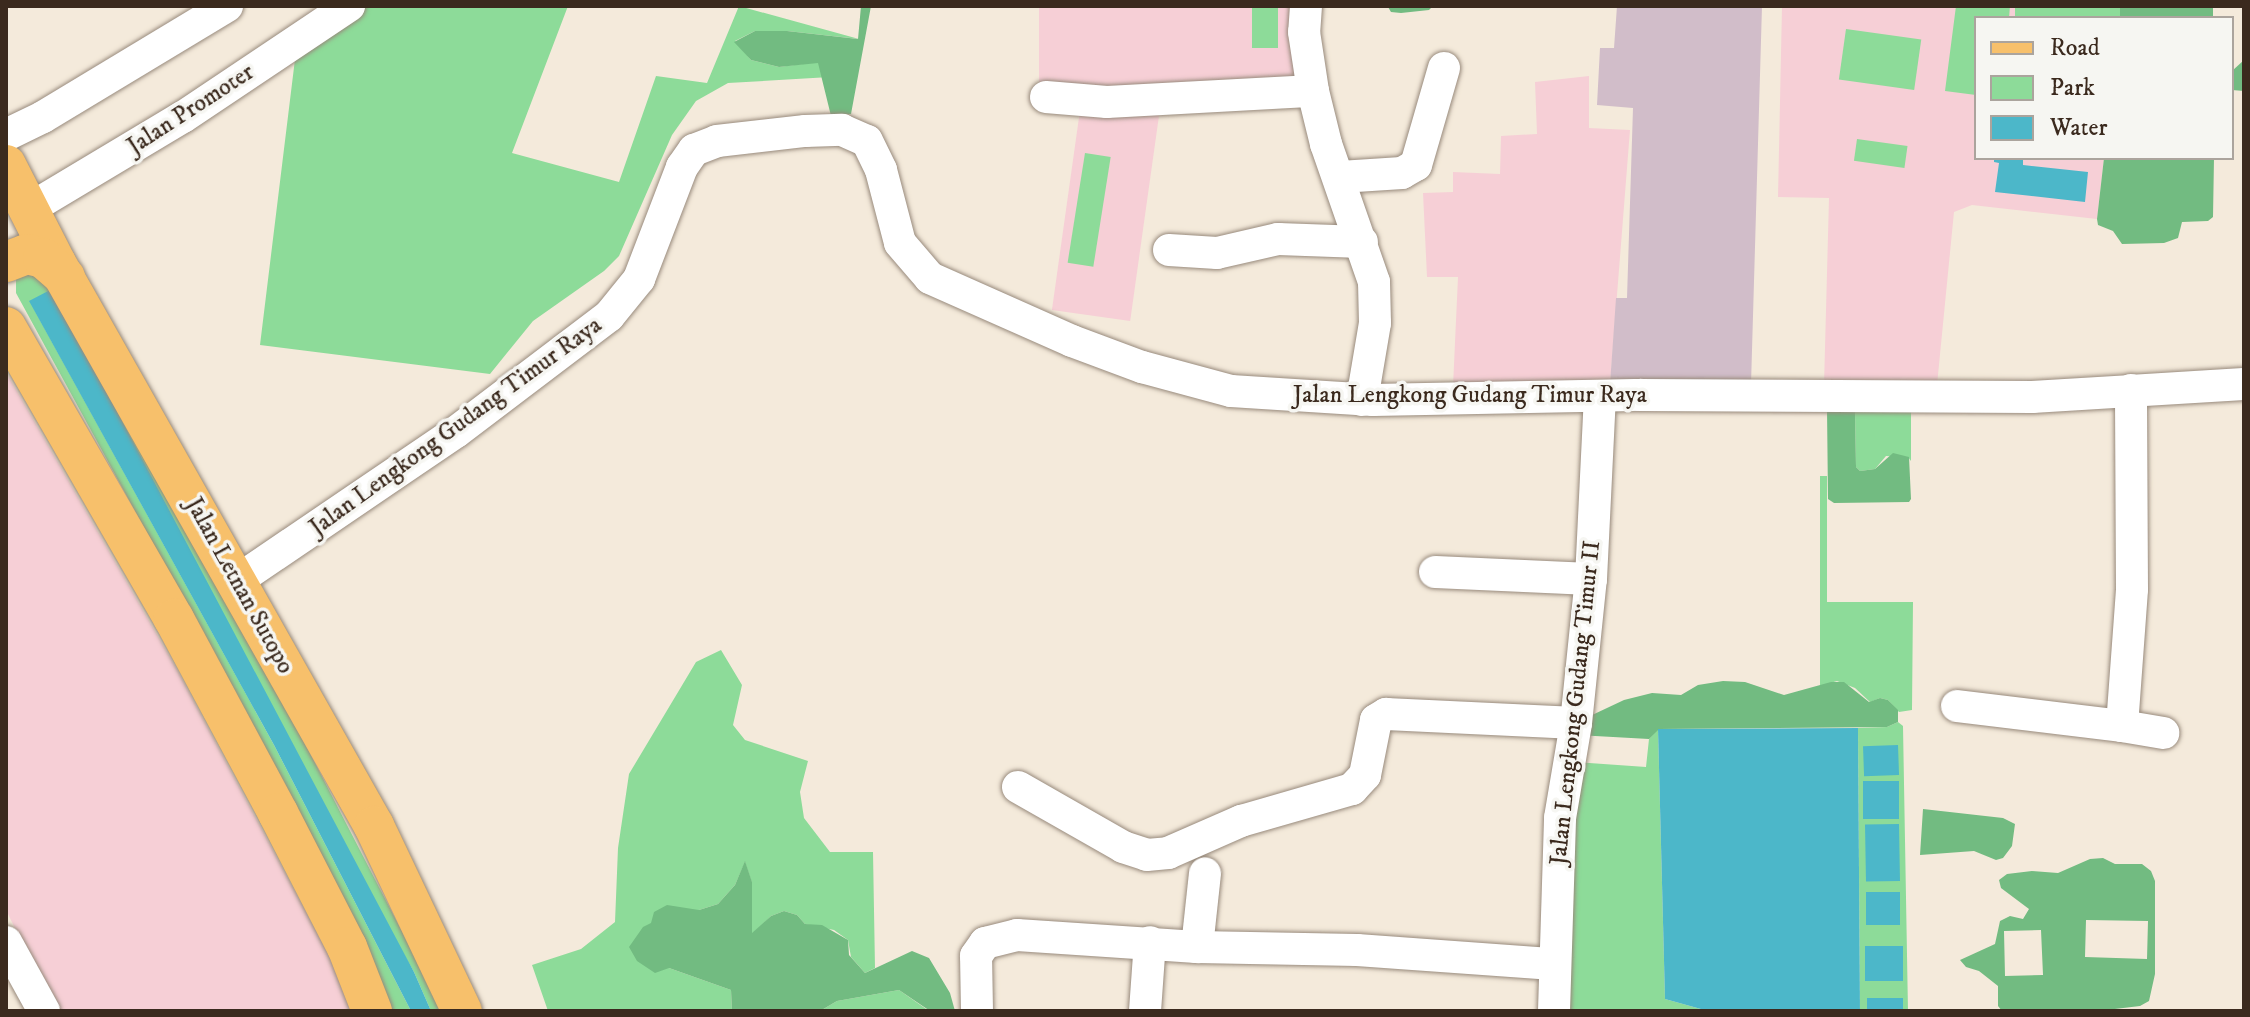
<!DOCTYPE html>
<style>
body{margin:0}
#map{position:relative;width:2250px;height:1017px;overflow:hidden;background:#f4eadb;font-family:"IM FELL DW Pica",serif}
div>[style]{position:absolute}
.built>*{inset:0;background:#f6cfd6;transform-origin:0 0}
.industrial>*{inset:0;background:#d1bdc9}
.green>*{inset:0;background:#8ddb99;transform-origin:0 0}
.forest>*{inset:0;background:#72bb81;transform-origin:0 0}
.water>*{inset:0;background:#4cb7c9;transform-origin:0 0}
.roads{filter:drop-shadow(0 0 2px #988a7c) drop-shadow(0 0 2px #988a7c)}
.minor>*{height:32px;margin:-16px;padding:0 16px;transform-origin:16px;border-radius:16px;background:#fff}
.major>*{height:40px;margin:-20px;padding:0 20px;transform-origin:20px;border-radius:20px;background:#f7c06b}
span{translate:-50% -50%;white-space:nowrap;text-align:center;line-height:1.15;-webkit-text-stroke:7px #f6f6f2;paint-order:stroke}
.street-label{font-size:24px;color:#3b2a1e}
.frame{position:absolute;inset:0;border:8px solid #3b2a1e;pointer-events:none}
.legend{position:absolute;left:1974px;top:16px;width:260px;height:144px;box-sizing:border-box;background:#f6f6f2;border:2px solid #aba49d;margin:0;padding:10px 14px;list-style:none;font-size:24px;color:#3b2a1e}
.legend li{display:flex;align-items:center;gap:16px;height:40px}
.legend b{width:40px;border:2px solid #aba49d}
</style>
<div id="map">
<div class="built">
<div style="left:1039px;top:6px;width:261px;height:90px"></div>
<div style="clip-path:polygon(1782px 6px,2120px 6px,2118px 18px,1976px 18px,1976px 158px,2104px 158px,2097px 219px,1972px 205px,1954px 212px,1937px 385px,1824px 385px,1829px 198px,1778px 197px)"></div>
<div style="clip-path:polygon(1589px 76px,1589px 128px,1630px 130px,1610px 384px,1453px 386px,1458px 277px,1427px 277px,1423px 193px,1453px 192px,1453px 172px,1500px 174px,1501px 136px,1537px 134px,1535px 82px)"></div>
<div style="left:1082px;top:96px;width:79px;height:216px;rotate:8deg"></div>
<div style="clip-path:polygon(6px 372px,175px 666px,335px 967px,354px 1011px,56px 1011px,6px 910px)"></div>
</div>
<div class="industrial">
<div style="clip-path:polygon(1617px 6px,1762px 6px,1751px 385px,1610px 384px,1616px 298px,1627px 298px,1633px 108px,1597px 105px,1600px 48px,1614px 48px)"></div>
</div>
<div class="green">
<div style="clip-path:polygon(357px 6px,568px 6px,512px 153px,619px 182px,656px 76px,707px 83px,739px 6px,859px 39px,787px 31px,755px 31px,735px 41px,751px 60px,779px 67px,818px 62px,847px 76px,728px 83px,696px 101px,672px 135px,619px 256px,604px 271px,533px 321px,490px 374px,260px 345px,296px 51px)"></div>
<div style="left:1252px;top:6px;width:26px;height:42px"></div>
<div style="clip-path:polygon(1956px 6px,2010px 6px,2009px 18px,1976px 18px,1976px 95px,1945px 91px)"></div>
<div style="left:2015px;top:6px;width:105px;height:12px"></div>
<div style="left:1846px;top:29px;width:76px;height:51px;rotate:8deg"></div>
<div style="left:1857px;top:139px;width:51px;height:22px;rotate:8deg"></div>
<div style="left:1085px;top:153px;width:26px;height:111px;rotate:9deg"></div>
<div style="clip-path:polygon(46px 270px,299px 732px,443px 1011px,431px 1011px,414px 972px,30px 302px,274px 745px,411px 1011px,392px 1011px,267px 753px,16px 293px,16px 277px)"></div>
<div style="clip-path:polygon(1911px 409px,1911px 461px,1908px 457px,1886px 456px,1875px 469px,1860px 471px,1856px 467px,1855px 411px)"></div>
<div style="clip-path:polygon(1820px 476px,1827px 476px,1827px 602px,1913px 602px,1912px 710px,1899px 712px,1888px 700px,1880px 698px,1870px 702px,1855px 688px,1837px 681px,1820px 686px)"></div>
<div style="clip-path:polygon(721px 650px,742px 685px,733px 725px,745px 740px,808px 761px,800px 792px,804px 818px,830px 852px,873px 852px,875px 968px,865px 973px,851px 957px,848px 940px,834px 930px,805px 924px,797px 915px,784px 911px,771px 916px,752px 934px,752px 883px,745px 862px,735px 885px,718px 904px,699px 910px,669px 968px,731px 990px,732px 1011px,548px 1011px,532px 965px,581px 949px,615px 922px,618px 848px,629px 774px,696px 662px)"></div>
<div style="clip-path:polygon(1898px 722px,1903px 726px,1908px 1011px,1903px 1011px,1902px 998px,1867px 999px,1867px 1011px,1860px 1011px,1858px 728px,1887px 727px)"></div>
<div style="clip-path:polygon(1658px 729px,1665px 999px,1708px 1011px,1547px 1011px,1575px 762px,1646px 767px,1649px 739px)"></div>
<div style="clip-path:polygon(899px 990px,929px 1011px,820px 1011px,837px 1001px)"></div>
</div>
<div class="forest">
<div style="clip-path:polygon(861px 6px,871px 6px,851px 114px,831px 116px,818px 63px,779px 67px,751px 60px,734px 42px,755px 31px,787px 31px,858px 39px)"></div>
<div style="clip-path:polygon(1433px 6px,1429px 10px,1401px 13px,1391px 12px,1388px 7px)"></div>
<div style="left:2120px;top:6px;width:93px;height:12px"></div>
<div style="clip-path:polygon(2244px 60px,2244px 91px,2232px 90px,2232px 71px)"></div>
<div style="clip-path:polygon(2104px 158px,2214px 158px,2213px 217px,2208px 221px,2182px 222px,2178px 238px,2164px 243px,2122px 244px,2113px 231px,2098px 225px,2097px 219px)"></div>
<div style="clip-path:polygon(1827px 409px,1855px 411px,1856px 467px,1860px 471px,1875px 469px,1893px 453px,1909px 457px,1911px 499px,1909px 502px,1834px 503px,1828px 499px)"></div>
<div style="clip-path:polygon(1723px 681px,1745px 682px,1784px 695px,1831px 682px,1844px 682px,1869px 702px,1880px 698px,1888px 700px,1898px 710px,1898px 722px,1887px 727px,1659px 729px,1649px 739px,1577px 735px,1590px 716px,1624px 700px,1652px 693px,1681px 695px,1698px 685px)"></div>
<div style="clip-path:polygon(1923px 809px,2003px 818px,2015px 824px,2012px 846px,2003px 858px,1996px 860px,1974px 851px,1920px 855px)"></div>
<div style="clip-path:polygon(evenodd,2103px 858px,2115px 864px,2142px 864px,2151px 871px,2155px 881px,2155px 974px,2149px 1001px,2140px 1006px,2098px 1011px,2002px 1011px,1998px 1006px,1998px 986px,1979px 971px,1966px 967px,1960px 960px,1995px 944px,2000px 921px,2010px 916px,2023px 919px,2029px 909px,2001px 888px,1999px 880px,2007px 874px,2032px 871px,2058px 873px,2090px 859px,2103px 858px,2086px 920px,2148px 921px,2147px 959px,2085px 957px,2086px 920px,2103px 858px,2041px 930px,2043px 975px,2005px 976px,2004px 931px,2041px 930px)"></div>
<div style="clip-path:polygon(745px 861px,752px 882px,752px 933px,771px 916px,784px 911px,797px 915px,805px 924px,822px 925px,848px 940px,849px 955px,865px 973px,912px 951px,929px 958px,950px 993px,955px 1011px,930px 1011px,899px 990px,837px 1001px,820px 1011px,732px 1011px,731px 990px,669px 968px,655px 973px,637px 961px,629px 947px,643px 927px,651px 923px,654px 912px,667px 905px,699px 910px,718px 904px,735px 885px)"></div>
</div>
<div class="water">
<div style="clip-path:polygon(1994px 158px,2023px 158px,2023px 165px,2088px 172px,2085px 202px,1995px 192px,1999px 163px,1994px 162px)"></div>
<div style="clip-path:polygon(52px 289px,414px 972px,431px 1011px,411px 1011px,274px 745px,29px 301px)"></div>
<div style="clip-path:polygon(1858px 728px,1860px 1011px,1708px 1011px,1665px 999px,1658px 729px)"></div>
<div style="left:1898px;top:745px;width:30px;height:35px;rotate:88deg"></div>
<div style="left:1863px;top:781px;width:36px;height:38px"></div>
<div style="left:1899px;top:824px;width:57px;height:34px;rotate:89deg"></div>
<div style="left:1866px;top:892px;width:34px;height:33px"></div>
<div style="left:1903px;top:946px;width:35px;height:38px;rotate:90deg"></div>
<div style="left:1903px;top:998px;width:13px;height:36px;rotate:90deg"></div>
</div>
<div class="roads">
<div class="minor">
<div style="left:1306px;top:6px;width:26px;rotate:94deg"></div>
<div style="left:1304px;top:32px;width:60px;rotate:81.3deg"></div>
<div style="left:1313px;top:91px;width:55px;rotate:76.2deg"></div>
<div style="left:1326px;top:144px;width:146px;rotate:70.8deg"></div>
<div style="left:1374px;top:282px;width:41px;rotate:88.6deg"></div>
<div style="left:1375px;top:323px;width:78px;rotate:99.6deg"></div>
<div style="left:1046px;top:97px;width:61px;rotate:4.7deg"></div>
<div style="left:1107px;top:102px;width:206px;rotate:-3.1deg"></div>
<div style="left:6px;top:135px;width:41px;rotate:-25.9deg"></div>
<div style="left:43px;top:117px;width:215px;rotate:-31.1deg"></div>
<div style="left:1340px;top:177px;width:62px;rotate:-3.7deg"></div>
<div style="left:1402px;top:173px;width:16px;rotate:-30deg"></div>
<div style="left:1416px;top:165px;width:101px;rotate:-73.9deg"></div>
<div style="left:29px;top:209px;width:179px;rotate:-30.9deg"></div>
<div style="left:183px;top:117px;width:200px;rotate:-33.8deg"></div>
<div style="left:1169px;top:250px;width:48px;rotate:3.6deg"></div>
<div style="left:1217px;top:253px;width:63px;rotate:-12.9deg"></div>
<div style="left:1278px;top:239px;width:84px;rotate:2deg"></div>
<div style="left:1435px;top:572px;width:156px;rotate:2.6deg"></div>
<div style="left:235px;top:582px;width:267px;rotate:-34.2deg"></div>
<div style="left:456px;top:432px;width:192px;rotate:-37.2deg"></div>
<div style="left:609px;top:316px;width:48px;rotate:-51deg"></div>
<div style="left:639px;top:279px;width:120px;rotate:-69deg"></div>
<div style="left:682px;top:167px;width:21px;rotate:-55deg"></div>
<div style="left:694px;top:150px;width:25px;rotate:-21deg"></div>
<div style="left:717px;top:141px;width:89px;rotate:-6.5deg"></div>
<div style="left:805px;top:131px;width:37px;rotate:-2deg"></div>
<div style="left:842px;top:130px;width:27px;rotate:24deg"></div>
<div style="left:867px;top:141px;width:32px;rotate:64deg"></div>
<div style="left:881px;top:170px;width:75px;rotate:75.4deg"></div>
<div style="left:900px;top:243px;width:46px;rotate:49.4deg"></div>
<div style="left:930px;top:278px;width:155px;rotate:23.9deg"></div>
<div style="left:1072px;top:341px;width:75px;rotate:20.4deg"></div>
<div style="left:1142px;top:367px;width:92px;rotate:15.1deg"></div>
<div style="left:1231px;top:391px;width:142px;rotate:3.6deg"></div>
<div style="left:1373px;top:400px;width:267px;rotate:-1.1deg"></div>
<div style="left:1640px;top:395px;width:392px;rotate:0.3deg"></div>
<div style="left:2032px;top:397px;width:212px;rotate:-3.5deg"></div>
<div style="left:1957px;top:706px;width:166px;rotate:6.9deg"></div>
<div style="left:2122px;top:726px;width:137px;rotate:-85.8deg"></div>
<div style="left:2132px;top:589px;width:199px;rotate:-90.3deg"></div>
<div style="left:2122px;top:726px;width:42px;rotate:9.7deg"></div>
<div style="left:1018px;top:787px;width:121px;rotate:29.7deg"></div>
<div style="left:1123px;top:847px;width:25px;rotate:18deg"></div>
<div style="left:1147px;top:855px;width:21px;rotate:-5deg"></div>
<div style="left:1168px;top:853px;width:80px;rotate:-23.7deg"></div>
<div style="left:1241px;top:821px;width:116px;rotate:-16.1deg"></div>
<div style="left:1352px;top:789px;width:19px;rotate:-47deg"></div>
<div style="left:1365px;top:775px;width:56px;rotate:-78.7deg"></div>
<div style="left:1376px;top:720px;width:12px;rotate:-31deg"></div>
<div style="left:1386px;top:714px;width:190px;rotate:2.7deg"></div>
<div style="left:6px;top:942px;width:79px;rotate:61.2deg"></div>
<div style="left:1197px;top:947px;width:74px;rotate:-83.8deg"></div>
<div style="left:977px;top:1011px;width:55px;rotate:-91deg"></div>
<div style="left:976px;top:956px;width:16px;rotate:-55deg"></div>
<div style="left:985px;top:943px;width:33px;rotate:-14deg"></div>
<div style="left:1017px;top:935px;width:180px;rotate:3.8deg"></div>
<div style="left:1197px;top:947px;width:160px;rotate:1.1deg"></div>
<div style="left:1357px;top:950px;width:197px;rotate:4.1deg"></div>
<div style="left:1145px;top:1011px;width:69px;rotate:-85.9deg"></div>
<div style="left:1554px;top:1011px;width:193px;rotate:-88.2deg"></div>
<div style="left:1560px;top:818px;width:96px;rotate:-80.4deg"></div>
<div style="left:1576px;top:723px;width:145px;rotate:-84.1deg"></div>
<div style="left:1591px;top:579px;width:183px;rotate:-87.2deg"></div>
</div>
<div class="major">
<div style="left:6px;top:165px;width:110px;rotate:63deg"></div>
<div style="left:56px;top:263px;width:647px;rotate:60.54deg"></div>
<div style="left:374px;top:826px;width:205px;rotate:64.6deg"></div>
<div style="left:6px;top:262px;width:22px;rotate:-21deg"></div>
<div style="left:27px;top:254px;width:16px;rotate:14deg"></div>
<div style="left:43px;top:258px;width:29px;rotate:41deg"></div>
<div style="left:6px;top:327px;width:337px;rotate:60.1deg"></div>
<div style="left:174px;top:619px;width:220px;rotate:61.8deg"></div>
<div style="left:278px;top:813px;width:151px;rotate:62.8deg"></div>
<div style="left:347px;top:947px;width:69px;rotate:68.7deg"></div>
</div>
</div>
<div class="street-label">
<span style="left:191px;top:110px;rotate:-33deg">Jalan Promoter</span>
<span style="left:1470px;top:396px">Jalan Lengkong Gudang Timur Raya</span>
<span style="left:456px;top:427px;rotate:-36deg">Jalan Lengkong Gudang Timur Raya</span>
<span style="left:239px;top:586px;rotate:61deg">Jalan Letnan Sutopo</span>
<span style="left:1576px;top:703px;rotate:-84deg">Jalan Lengkong Gudang Timur II</span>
</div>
<div class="frame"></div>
<ul class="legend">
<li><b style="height:10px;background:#f7c06b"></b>Road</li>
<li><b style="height:22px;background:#8ddb99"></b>Park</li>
<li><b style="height:22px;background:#4cb7c9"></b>Water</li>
</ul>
</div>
